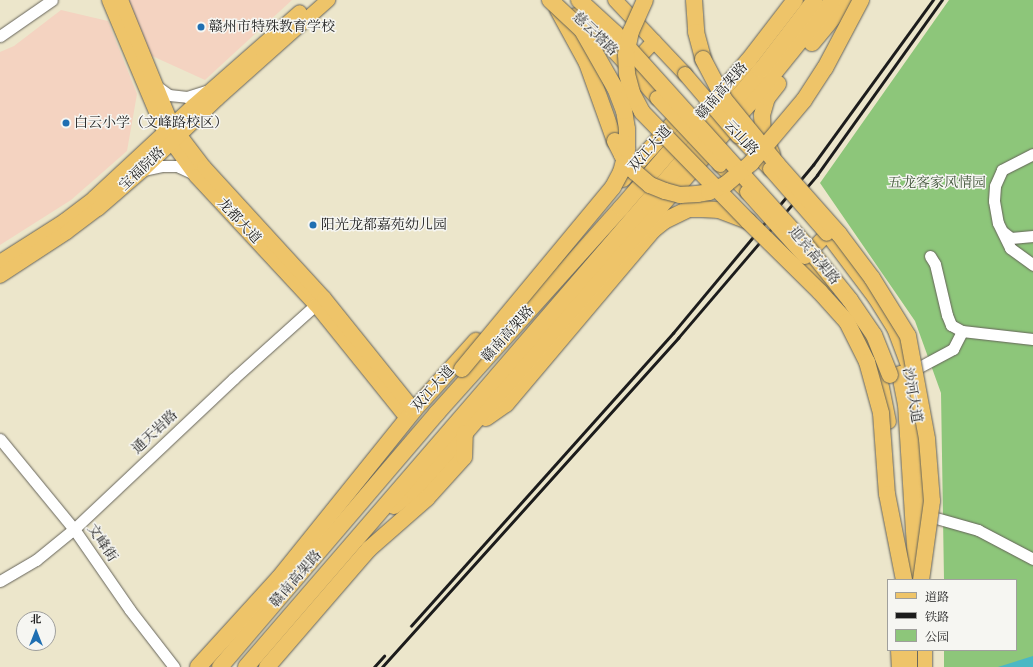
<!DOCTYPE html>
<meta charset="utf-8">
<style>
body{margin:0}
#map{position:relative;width:1033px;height:667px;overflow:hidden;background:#ece6cb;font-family:"IM FELL French Canon","Noto Serif SC",serif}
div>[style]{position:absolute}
.built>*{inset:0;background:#f4d3c1}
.green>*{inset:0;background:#8dc67a}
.water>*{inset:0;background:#4ab8c4}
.roads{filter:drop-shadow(0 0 1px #656359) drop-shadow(0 0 1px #656359)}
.minor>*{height:11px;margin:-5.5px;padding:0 5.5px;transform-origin:5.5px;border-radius:5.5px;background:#fff}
.major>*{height:14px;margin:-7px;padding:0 7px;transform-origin:7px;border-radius:7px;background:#eec469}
.highway>*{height:16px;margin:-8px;padding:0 8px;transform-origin:8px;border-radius:8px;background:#eec469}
.rail>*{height:2.5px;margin:-1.25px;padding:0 1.25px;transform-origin:1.25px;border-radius:1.25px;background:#1c1c1c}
.bridges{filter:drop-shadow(0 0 1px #656359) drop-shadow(0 0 1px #656359)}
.major-bridge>*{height:14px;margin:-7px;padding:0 7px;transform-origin:7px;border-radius:7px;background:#eec469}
.highway-bridge>*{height:16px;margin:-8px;padding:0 8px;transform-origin:8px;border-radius:8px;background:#eec469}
.dots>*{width:11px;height:11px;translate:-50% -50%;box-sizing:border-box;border:2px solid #f6f6f2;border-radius:50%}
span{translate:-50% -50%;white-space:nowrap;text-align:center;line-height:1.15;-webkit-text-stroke:3px #f6f6f2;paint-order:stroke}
.poi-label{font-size:14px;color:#1c1c1c}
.left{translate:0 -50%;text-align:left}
.street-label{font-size:14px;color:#1c1c1c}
.park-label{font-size:14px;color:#44583d}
.legend{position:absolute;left:887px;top:579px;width:130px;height:72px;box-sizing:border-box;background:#f6f6f2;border:1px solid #9f9f9c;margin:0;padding:5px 7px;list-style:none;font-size:12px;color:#1c1c1c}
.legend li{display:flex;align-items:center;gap:8px;height:20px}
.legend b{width:20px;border:1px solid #9f9f9c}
.north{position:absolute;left:16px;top:611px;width:40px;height:40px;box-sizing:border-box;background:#f6f6f2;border:1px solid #9f9f9c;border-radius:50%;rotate:0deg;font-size:11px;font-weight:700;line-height:16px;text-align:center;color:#1c1c1c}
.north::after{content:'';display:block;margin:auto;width:14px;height:18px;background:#1f6fb2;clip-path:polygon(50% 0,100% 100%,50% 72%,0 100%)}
</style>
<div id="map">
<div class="built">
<div style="clip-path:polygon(128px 0,292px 0,205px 80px,150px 55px)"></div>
<div style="clip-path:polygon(61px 10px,108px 21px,137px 94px,127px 151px,71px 200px,0 245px,0 52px,14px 46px)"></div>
</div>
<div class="green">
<div style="clip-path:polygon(949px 0,1033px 0,1033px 667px,944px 667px,944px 650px,1016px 650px,1016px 580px,944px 580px,941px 393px,915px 321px,820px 183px)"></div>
</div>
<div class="water">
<div style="clip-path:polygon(1033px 656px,1033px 667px,998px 667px)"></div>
</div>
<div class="roads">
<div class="minor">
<div style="left:0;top:36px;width:63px;rotate:-34.7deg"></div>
<div style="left:155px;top:85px;width:17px;rotate:36deg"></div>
<div style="left:169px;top:95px;width:18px;rotate:6deg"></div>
<div style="left:187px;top:97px;width:23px;rotate:-18deg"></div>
<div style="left:1033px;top:154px;width:35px;rotate:153deg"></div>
<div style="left:1002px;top:170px;width:17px;rotate:114deg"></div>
<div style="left:995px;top:186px;width:15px;rotate:94deg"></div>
<div style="left:994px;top:201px;width:22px;rotate:80deg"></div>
<div style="left:998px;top:223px;width:28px;rotate:64deg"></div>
<div style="left:1010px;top:248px;width:29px;rotate:36deg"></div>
<div style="left:143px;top:170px;width:19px;rotate:-12deg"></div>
<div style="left:162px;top:166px;width:15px"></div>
<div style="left:177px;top:166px;width:19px;rotate:25deg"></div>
<div style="left:1003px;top:232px;width:10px;rotate:37deg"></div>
<div style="left:1011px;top:238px;width:22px;rotate:-5deg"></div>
<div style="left:930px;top:256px;width:9px;rotate:58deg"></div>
<div style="left:935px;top:264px;width:52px;rotate:76.8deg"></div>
<div style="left:947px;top:315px;width:11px;rotate:68deg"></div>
<div style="left:951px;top:325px;width:13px;rotate:29deg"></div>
<div style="left:962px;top:331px;width:71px;rotate:6.4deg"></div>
<div style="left:910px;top:372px;width:49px;rotate:-28.1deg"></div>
<div style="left:953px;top:349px;width:20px;rotate:-63deg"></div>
<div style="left:0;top:439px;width:117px;rotate:50.6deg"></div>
<div style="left:74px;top:529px;width:98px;rotate:55.3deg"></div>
<div style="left:130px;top:610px;width:72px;rotate:52.3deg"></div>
<div style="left:936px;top:518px;width:44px;rotate:15.9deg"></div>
<div style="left:978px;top:530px;width:62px;rotate:27.8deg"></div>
<div style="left:0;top:581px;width:42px;rotate:-30.3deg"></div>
<div style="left:36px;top:560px;width:49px;rotate:-39.2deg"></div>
<div style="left:74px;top:529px;width:219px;rotate:-43.3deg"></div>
<div style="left:233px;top:379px;width:118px;rotate:-41.9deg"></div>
</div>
<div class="major">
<div style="left:109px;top:0;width:144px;rotate:67.2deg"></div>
<div style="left:165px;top:133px;width:53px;rotate:54.2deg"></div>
<div style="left:196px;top:176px;width:176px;rotate:47.1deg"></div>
<div style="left:316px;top:305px;width:145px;rotate:51.2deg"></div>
<div style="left:121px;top:0;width:135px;rotate:67.8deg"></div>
<div style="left:172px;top:125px;width:53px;rotate:52.7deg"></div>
<div style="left:204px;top:167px;width:178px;rotate:47.5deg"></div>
<div style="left:324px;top:298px;width:144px;rotate:51.2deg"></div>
<div style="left:615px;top:0;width:102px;rotate:46.6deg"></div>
<div style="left:576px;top:15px;width:47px;rotate:43.3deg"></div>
<div style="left:610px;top:47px;width:69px;rotate:47.3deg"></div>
<div style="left:631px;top:66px;width:34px;rotate:-47deg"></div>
<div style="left:738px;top:136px;width:46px;rotate:45.9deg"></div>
<div style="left:720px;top:165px;width:38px;rotate:45deg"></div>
<div style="left:0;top:262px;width:76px;rotate:-32.6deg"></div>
<div style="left:64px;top:221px;width:38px;rotate:-37deg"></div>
<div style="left:94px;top:198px;width:135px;rotate:-42.9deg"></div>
<div style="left:193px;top:106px;width:142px;rotate:-41.3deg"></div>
<div style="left:0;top:276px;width:80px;rotate:-33.3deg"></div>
<div style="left:67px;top:232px;width:39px;rotate:-37deg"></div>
<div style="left:98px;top:209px;width:60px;rotate:-40.9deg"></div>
<div style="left:143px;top:170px;width:103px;rotate:-43.8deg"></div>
<div style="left:217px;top:99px;width:149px;rotate:-41.7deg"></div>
<div style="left:830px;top:287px;width:39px;rotate:-130deg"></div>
<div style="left:805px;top:257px;width:32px;rotate:-46deg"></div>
<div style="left:827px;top:234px;width:80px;rotate:53.1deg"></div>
<div style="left:875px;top:298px;width:36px;rotate:58deg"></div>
<div style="left:894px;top:328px;width:43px;rotate:69.4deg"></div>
<div style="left:853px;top:316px;width:47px;rotate:60.7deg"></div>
<div style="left:876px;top:357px;width:66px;rotate:78.7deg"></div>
<div style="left:918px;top:422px;width:94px;rotate:88.8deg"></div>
<div style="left:898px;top:650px;width:17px;rotate:87deg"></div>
<div style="left:925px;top:650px;width:17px;rotate:90deg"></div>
</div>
<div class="highway">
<div style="left:694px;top:0;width:32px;rotate:86deg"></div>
<div style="left:696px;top:32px;width:28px;rotate:75deg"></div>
<div style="left:558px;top:10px;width:60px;rotate:61.3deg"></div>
<div style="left:587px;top:63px;width:83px;rotate:70.3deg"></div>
<div style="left:812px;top:43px;width:56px;rotate:-50.1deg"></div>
<div style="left:772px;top:154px;width:22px;rotate:-114deg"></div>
<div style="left:763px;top:134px;width:19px;rotate:-93deg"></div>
<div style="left:762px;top:115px;width:18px;rotate:-74deg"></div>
<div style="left:767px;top:98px;width:18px;rotate:-52deg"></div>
<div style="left:623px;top:179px;width:81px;rotate:-48deg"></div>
<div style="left:900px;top:374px;width:31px;rotate:79deg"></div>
<div style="left:906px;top:404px;width:174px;rotate:86.4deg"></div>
<div style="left:486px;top:418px;width:24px;rotate:-35deg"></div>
<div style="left:506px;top:404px;width:228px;rotate:-49.8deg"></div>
<div style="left:653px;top:230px;width:14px;rotate:-39deg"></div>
<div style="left:664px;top:221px;width:28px;rotate:-26deg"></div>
<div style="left:689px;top:209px;width:13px"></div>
<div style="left:702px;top:209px;width:17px;rotate:3deg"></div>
<div style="left:719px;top:210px;width:31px;rotate:21deg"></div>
<div style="left:394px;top:506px;width:24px;rotate:-38deg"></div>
<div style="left:413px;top:491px;width:78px;rotate:-48.1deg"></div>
<div style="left:465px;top:433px;width:436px;rotate:-49.2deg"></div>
<div style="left:750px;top:103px;width:132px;rotate:-51.1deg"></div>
<div style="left:909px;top:650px;width:17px;rotate:90deg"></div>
<div style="left:198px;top:667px;width:120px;rotate:-47.7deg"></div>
<div style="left:279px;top:578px;width:216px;rotate:-51.2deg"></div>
<div style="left:414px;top:410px;width:93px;rotate:-48.1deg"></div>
<div style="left:220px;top:667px;width:334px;rotate:-49.5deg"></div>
<div style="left:437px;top:413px;width:275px;rotate:-48.1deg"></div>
<div style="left:621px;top:208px;width:194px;rotate:-49.2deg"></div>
<div style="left:748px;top:61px;width:77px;rotate:-52.4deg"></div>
<div style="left:246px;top:667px;width:788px;rotate:-49.22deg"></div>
<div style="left:761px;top:70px;width:88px;rotate:-52.4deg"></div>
<div style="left:267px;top:667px;width:156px;rotate:-49.2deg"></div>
<div style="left:369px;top:549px;width:77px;rotate:-41.3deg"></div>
<div style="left:427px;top:498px;width:55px;rotate:-47.9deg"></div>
<div style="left:464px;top:457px;width:24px;rotate:-88deg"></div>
</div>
</div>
<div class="rail">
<div style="left:411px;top:626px;width:393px;rotate:-48.2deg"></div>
<div style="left:673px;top:333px;width:219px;rotate:-50.2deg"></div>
<div style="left:813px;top:165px;width:204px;rotate:-54deg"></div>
<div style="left:374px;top:667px;width:15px;rotate:-48deg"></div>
<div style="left:382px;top:667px;width:443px;rotate:-48deg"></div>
<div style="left:678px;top:338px;width:214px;rotate:-49.5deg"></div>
<div style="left:817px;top:175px;width:215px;rotate:-54.5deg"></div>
</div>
<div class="bridges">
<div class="major-bridge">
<div style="left:685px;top:74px;width:82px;rotate:49.5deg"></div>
<div style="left:657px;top:98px;width:92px;rotate:46.8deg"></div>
<div style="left:770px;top:169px;width:86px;rotate:48.8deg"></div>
<div style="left:747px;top:192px;width:87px;rotate:48.3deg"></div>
</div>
<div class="highway-bridge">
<div style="left:579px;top:0;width:49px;rotate:42.5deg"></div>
<div style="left:615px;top:33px;width:284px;rotate:48deg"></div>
<div style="left:805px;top:244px;width:72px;rotate:51.2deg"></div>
<div style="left:850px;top:300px;width:42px;rotate:55.6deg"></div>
<div style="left:874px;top:335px;width:43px;rotate:68.2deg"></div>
<div style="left:645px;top:0;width:34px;rotate:114deg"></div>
<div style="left:631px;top:31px;width:24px;rotate:102deg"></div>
<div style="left:626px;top:54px;width:20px;rotate:87deg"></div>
<div style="left:627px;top:74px;width:20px;rotate:75deg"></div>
<div style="left:632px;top:93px;width:21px;rotate:62deg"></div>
<div style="left:642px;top:112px;width:152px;rotate:45.8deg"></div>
<div style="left:748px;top:221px;width:101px;rotate:44.6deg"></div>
<div style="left:820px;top:292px;width:40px;rotate:48deg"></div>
<div style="left:847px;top:322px;width:45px;rotate:63.4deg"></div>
<div style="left:867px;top:362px;width:53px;rotate:74.6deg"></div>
<div style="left:881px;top:413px;width:81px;rotate:85.8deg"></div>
<div style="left:887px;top:494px;width:88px;rotate:78.8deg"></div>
<div style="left:703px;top:59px;width:45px;rotate:62.3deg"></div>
<div style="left:724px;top:99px;width:84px;rotate:50.8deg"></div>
<div style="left:777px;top:164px;width:94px;rotate:48.5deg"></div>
<div style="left:839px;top:234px;width:55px;rotate:53.1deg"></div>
<div style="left:872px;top:278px;width:68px;rotate:58.2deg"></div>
<div style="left:908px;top:336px;width:105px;rotate:79.5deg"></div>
<div style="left:927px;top:439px;width:62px;rotate:85.4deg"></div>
<div style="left:932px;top:501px;width:80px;rotate:97.9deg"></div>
<div style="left:615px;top:141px;width:16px;rotate:63deg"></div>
<div style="left:622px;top:155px;width:21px;rotate:53deg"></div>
<div style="left:635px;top:172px;width:20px;rotate:41deg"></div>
<div style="left:650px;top:185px;width:16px;rotate:22deg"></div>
<div style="left:665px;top:191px;width:16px;rotate:15deg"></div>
<div style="left:680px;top:195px;width:17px;rotate:-3deg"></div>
<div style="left:697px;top:194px;width:12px;rotate:-9deg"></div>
<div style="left:709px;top:192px;width:19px;rotate:-25deg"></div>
<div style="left:726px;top:184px;width:33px;rotate:-40deg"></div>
<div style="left:751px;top:163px;width:82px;rotate:-49.9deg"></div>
<div style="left:804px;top:100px;width:38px;rotate:-57deg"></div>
<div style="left:825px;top:68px;width:77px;rotate:-62.1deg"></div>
<div style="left:462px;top:369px;width:236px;rotate:-50.3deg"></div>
<div style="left:613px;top:187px;width:17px;rotate:-62deg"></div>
<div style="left:621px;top:172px;width:24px;rotate:-75deg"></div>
<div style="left:627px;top:149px;width:20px;rotate:-90deg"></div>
<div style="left:627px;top:129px;width:18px;rotate:-99deg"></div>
<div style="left:624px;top:111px;width:25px;rotate:-111deg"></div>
<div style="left:615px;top:88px;width:67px;rotate:-119.6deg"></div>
<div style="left:582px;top:30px;width:44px;rotate:-136.8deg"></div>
</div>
</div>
<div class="dots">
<div style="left:201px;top:27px;background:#1f6fb2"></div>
<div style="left:66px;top:123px;background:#1f6fb2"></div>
<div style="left:313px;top:225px;background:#1f6fb2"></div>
</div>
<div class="poi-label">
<span class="left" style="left:209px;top:27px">赣州市特殊教育学校</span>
<span class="left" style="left:74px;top:123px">白云小学（文峰路校区）</span>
<span class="left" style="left:321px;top:225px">阳光龙都嘉苑幼儿园</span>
</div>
<div class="street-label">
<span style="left:595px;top:34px;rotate:44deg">慈云塔路</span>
<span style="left:722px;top:91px;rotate:-49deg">赣南高架路</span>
<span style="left:741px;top:138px;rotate:47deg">云山路</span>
<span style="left:650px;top:149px;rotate:-48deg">双江大道</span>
<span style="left:142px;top:169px;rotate:-43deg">宝福院路</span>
<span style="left:239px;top:221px;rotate:47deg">龙都大道</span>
<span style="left:814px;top:256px;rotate:50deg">迎宾高架路</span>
<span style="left:508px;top:334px;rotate:-48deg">赣南高架路</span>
<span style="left:433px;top:389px;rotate:-48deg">双江大道</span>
<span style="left:912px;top:395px;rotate:80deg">沙河大道</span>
<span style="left:155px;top:432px;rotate:-43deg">通天岩路</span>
<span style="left:102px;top:543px;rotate:56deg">文峰街</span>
<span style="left:296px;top:579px;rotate:-49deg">赣南高架路</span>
</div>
<div class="park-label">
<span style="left:937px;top:183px">五龙客家风情园</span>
</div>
<ul class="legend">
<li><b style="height:5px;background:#eec469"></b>道路</li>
<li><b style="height:5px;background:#1c1c1c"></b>铁路</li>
<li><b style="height:11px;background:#8dc67a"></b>公园</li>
</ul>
<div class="north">北</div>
</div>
